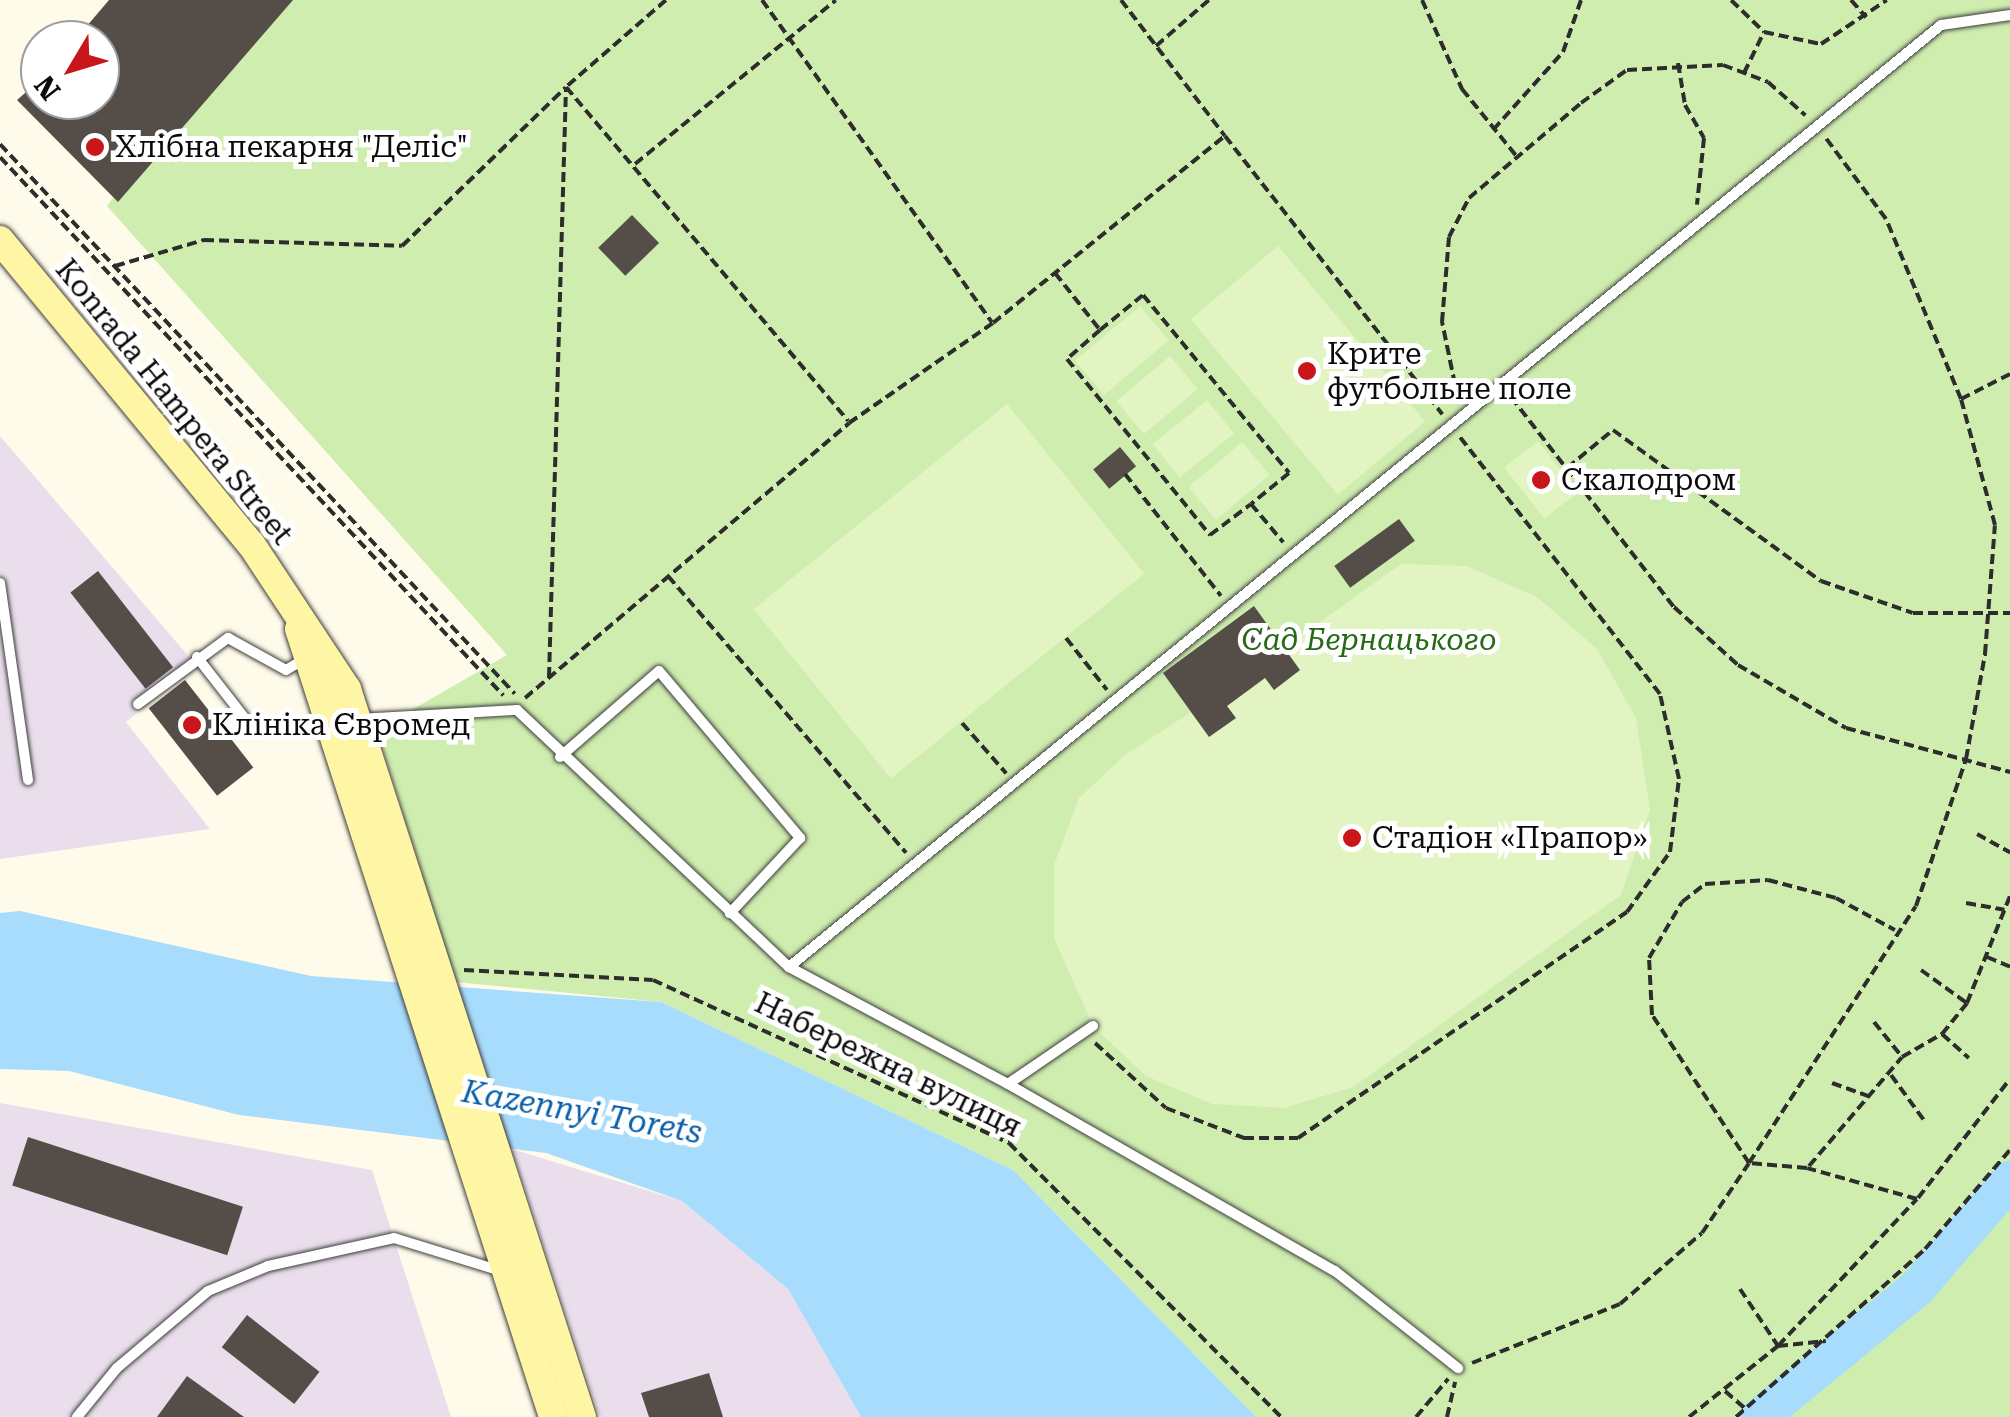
<!DOCTYPE html>
<meta charset="utf-8">
<style>
body{margin:0}
#map{position:relative;width:2010px;height:1417px;overflow:hidden;background:#fffbea;font-family:"Roboto Serif",serif}
div>[style]{position:absolute}
.industrial>*{inset:0;background:#eadeec}
.green>*{inset:0;background:#cfedaf}
.pitch>*{inset:0;background:#e2f4c2;transform-origin:0 0}
.water>*{inset:0;background:#a8dcfd}
.river>*{height:38px;margin:-19px;padding:0 19px;transform-origin:19px;border-radius:19px;background:#a8dcfd}
.building>*{inset:0;background:#554d47;transform-origin:0 0}
.path>*{height:4px;margin-top:-2px;transform-origin:0;background:repeating-linear-gradient(90deg,#2d2d2d 0 10px,transparent 0 15px)}
.roads{filter:drop-shadow(0 0 2px #3e3e3e) drop-shadow(0 0 2px #3e3e3e)}
.service>*{height:10px;margin:-5px;padding:0 5px;transform-origin:5px;border-radius:5px;background:#fff}
.secondary>*{height:28px;margin:-14px;padding:0 14px;transform-origin:14px;border-radius:14px;background:#fff6a5}
.dots>*{width:28px;height:28px;translate:-50% -50%;box-sizing:border-box;border:5px solid #fff;border-radius:50%}
span{translate:-50% -50%;white-space:nowrap;text-align:center;line-height:1.15;-webkit-text-stroke:10px #fff;paint-order:stroke}
.poi-label{font-size:30px;color:#0b0b0b}
.left{translate:0 -50%;text-align:left}
.street-label{font-size:30px;color:#0b0b0b}
.park-label{font-size:30px;color:#266916;font-style:italic}
.water-label{font-size:32px;color:#0960a9;font-style:italic}
.north{position:absolute;left:20px;top:20px;width:100px;height:100px;box-sizing:border-box;background:#fff;border:2px solid #9d9d9d;border-radius:50%;rotate:232deg;font-size:28px;font-weight:700;line-height:40px;text-align:center;color:#0b0b0b}
.north::after{content:'';display:block;margin:auto;width:35px;height:45px;background:#c9161b;clip-path:polygon(50% 0,100% 100%,50% 72%,0 100%)}
</style>
<div id="map">
<div class="industrial">
<div style="clip-path:polygon(0 436px,196px 665px,126px 722px,210px 829px,0 859px)"></div>
<div style="clip-path:polygon(0 1103px,372px 1170px,451px 1417px,0 1417px)"></div>
<div style="clip-path:polygon(512px 1149px,682px 1201px,788px 1289px,861px 1417px,600px 1417px)"></div>
</div>
<div class="green">
<div style="clip-path:polygon(262px 0,2010px 0,2010px 1417px,1256px 1417px,1013px 1170px,661px 1002px,456px 982px,377px 730px,507px 655px,107px 206px)"></div>
</div>
<div class="pitch">
<div style="left:1278px;top:246px;width:229px;height:114px;rotate:50deg"></div>
<div style="left:1140px;top:306px;width:45px;height:85px;rotate:50deg"></div>
<div style="left:1170px;top:356px;width:43px;height:70px;rotate:50deg"></div>
<div style="left:1207px;top:400px;width:43px;height:70px;rotate:51deg"></div>
<div style="left:1007px;top:404px;width:218px;height:326px;rotate:51deg"></div>
<div style="left:1538px;top:441px;width:65px;height:43px;rotate:52deg"></div>
<div style="left:1242px;top:442px;width:43px;height:70px;rotate:50deg"></div>
<div style="clip-path:polygon(1401px 564px,1467px 566px,1537px 597px,1597px 649px,1636px 718px,1650px 810px,1621px 895px,1353px 1087px,1284px 1108px,1212px 1104px,1146px 1076px,1093px 1026px,1054px 938px,1054px 865px,1079px 798px,1124px 756px,1191px 712px,1209px 737px,1235px 719px,1227px 706px,1265px 678px,1274px 690px,1300px 671px,1284px 648px)"></div>
</div>
<div class="water">
<div style="clip-path:polygon(20px 911px,311px 976px,661px 1002px,1013px 1170px,1256px 1417px,861px 1417px,788px 1289px,682px 1201px,546px 1153px,239px 1115px,69px 1071px,0 1069px,0 913px)"></div>
</div>
<div class="river">
<div style="left:1760px;top:1417px;width:202px;rotate:-39.4deg"></div>
<div style="left:1916px;top:1289px;width:144px;rotate:-49.2deg"></div>
</div>
<div class="building">
<div style="clip-path:polygon(109px 0,293px 0,118px 202px,17px 100px,40px 80px,40px 100px,100px 100px,100px 40px,75px 40px)"></div>
<div style="left:632px;top:215px;width:39px;height:47px;rotate:46deg"></div>
<div style="left:1120px;top:447px;width:25px;height:35px;rotate:50deg"></div>
<div style="left:1399px;top:519px;width:27px;height:80px;rotate:54deg"></div>
<div style="left:98px;top:571px;width:122px;height:35px;rotate:52deg"></div>
<div style="clip-path:polygon(1254px 606px,1300px 670px,1274px 690px,1265px 678px,1227px 706px,1236px 718px,1209px 737px,1163px 673px)"></div>
<div style="left:185px;top:680px;width:111px;height:46px;rotate:52deg"></div>
<div style="left:28px;top:1137px;width:226px;height:51px;rotate:18deg"></div>
<div style="left:247px;top:1315px;width:92px;height:41px;rotate:38deg"></div>
<div style="clip-path:polygon(709px 1373px,723px 1417px,649px 1417px,641px 1393px)"></div>
<div style="clip-path:polygon(187px 1376px,244px 1417px,157px 1417px)"></div>
</div>
<div class="path">
<div style="left:666px;top:0;width:133px;rotate:139deg"></div>
<div style="left:566px;top:87px;width:437px;rotate:49.8deg"></div>
<div style="left:762px;top:0;width:396px;rotate:54.5deg"></div>
<div style="left:1121px;top:0;width:171px;rotate:52.6deg"></div>
<div style="left:1422px;top:0;width:98px;rotate:65.8deg"></div>
<div style="left:1462px;top:89px;width:87px;rotate:51deg"></div>
<div style="left:1731px;top:0;width:46px;rotate:44.1deg"></div>
<div style="left:1851px;top:0;width:23px;rotate:49deg"></div>
<div style="left:1156px;top:46px;width:70px;rotate:-41deg"></div>
<div style="left:1678px;top:63px;width:43px;rotate:80.5deg"></div>
<div style="left:1685px;top:105px;width:38px;rotate:60deg"></div>
<div style="left:1704px;top:138px;width:67px;rotate:96deg"></div>
<div style="left:1744px;top:73px;width:46px;rotate:-64deg"></div>
<div style="left:1764px;top:32px;width:58px;rotate:11.9deg"></div>
<div style="left:1821px;top:44px;width:79px;rotate:-33.7deg"></div>
<div style="left:1493px;top:130px;width:105px;rotate:-48.1deg"></div>
<div style="left:1563px;top:52px;width:55px;rotate:-70.9deg"></div>
<div style="left:0;top:144px;width:753px;rotate:46.88deg"></div>
<div style="left:0;top:157px;width:737px;rotate:46.93deg"></div>
<div style="left:635px;top:164px;width:259px;rotate:-39.2deg"></div>
<div style="left:115px;top:266px;width:93px;rotate:-16.3deg"></div>
<div style="left:204px;top:240px;width:198px;rotate:1.7deg"></div>
<div style="left:402px;top:246px;width:228px;rotate:-44.1deg"></div>
<div style="left:1055px;top:273px;width:73px;rotate:51.7deg"></div>
<div style="left:1100px;top:330px;width:44px;rotate:138.7deg"></div>
<div style="left:1067px;top:359px;width:227px;rotate:50.9deg"></div>
<div style="left:1210px;top:535px;width:51px;rotate:-37.1deg"></div>
<div style="left:1251px;top:504px;width:50px;rotate:49.9deg"></div>
<div style="left:1100px;top:330px;width:55px;rotate:-39.1deg"></div>
<div style="left:1143px;top:295px;width:230px;rotate:50.6deg"></div>
<div style="left:1289px;top:473px;width:49px;rotate:140.8deg"></div>
<div style="left:1511px;top:397px;width:266px;rotate:52.2deg"></div>
<div style="left:1674px;top:607px;width:86px;rotate:42.2deg"></div>
<div style="left:1738px;top:665px;width:125px;rotate:30.3deg"></div>
<div style="left:1846px;top:728px;width:170px;rotate:15deg"></div>
<div style="left:1458px;top:399px;width:79px;rotate:-101.7deg"></div>
<div style="left:1442px;top:322px;width:85px;rotate:-85.3deg"></div>
<div style="left:1449px;top:237px;width:44px;rotate:-62.9deg"></div>
<div style="left:1469px;top:198px;width:147px;rotate:-40.3deg"></div>
<div style="left:1581px;top:103px;width:57px;rotate:-35.7deg"></div>
<div style="left:1627px;top:70px;width:96px;rotate:-3deg"></div>
<div style="left:1723px;top:65px;width:48px;rotate:20.7deg"></div>
<div style="left:1768px;top:82px;width:50px;rotate:41.7deg"></div>
<div style="left:1961px;top:399px;width:55px;rotate:-27deg"></div>
<div style="left:1567px;top:468px;width:60px;rotate:-39.6deg"></div>
<div style="left:1613px;top:430px;width:257px;rotate:36deg"></div>
<div style="left:1821px;top:581px;width:97px;rotate:19.2deg"></div>
<div style="left:1913px;top:613px;width:97px"></div>
<div style="left:1125px;top:474px;width:155px;rotate:51.8deg"></div>
<div style="left:668px;top:576px;width:365px;rotate:49.3deg"></div>
<div style="left:1066px;top:638px;width:66px;rotate:51.7deg"></div>
<div style="left:549px;top:677px;width:590px;rotate:-88.35deg"></div>
<div style="left:525px;top:698px;width:425px;rotate:-40.3deg"></div>
<div style="left:849px;top:423px;width:175px;rotate:-34.8deg"></div>
<div style="left:993px;top:323px;width:298px;rotate:-38.9deg"></div>
<div style="left:1225px;top:136px;width:353px;rotate:52deg"></div>
<div style="left:962px;top:723px;width:67px;rotate:48.7deg"></div>
<div style="left:1977px;top:834px;width:38px;rotate:29deg"></div>
<div style="left:1966px;top:903px;width:39px;rotate:10deg"></div>
<div style="left:1987px;top:957px;width:25px;rotate:23deg"></div>
<div style="left:464px;top:970px;width:189px;rotate:3deg"></div>
<div style="left:653px;top:980px;width:392px;rotate:24.6deg"></div>
<div style="left:1009px;top:1143px;width:386px;rotate:45.2deg"></div>
<div style="left:1921px;top:970px;width:57px;rotate:35.7deg"></div>
<div style="left:1874px;top:1022px;width:45px;rotate:51.3deg"></div>
<div style="left:1942px;top:1034px;width:36px;rotate:42deg"></div>
<div style="left:1095px;top:1043px;width:96px;rotate:42.5deg"></div>
<div style="left:1166px;top:1108px;width:84px;rotate:21deg"></div>
<div style="left:1244px;top:1138px;width:54px"></div>
<div style="left:1298px;top:1138px;width:399px;rotate:-34.5deg"></div>
<div style="left:1627px;top:912px;width:74px;rotate:-54.4deg"></div>
<div style="left:1670px;top:852px;width:74px;rotate:-83deg"></div>
<div style="left:1679px;top:779px;width:87px;rotate:-102.6deg"></div>
<div style="left:1660px;top:694px;width:326px;rotate:-127.9deg"></div>
<div style="left:1891px;top:1075px;width:59px;rotate:53.9deg"></div>
<div style="left:1832px;top:1083px;width:41px;rotate:19.7deg"></div>
<div style="left:1809px;top:1166px;width:143px;rotate:-49.5deg"></div>
<div style="left:1902px;top:1057px;width:46px;rotate:-29.9deg"></div>
<div style="left:1942px;top:1034px;width:40px;rotate:-51deg"></div>
<div style="left:1967px;top:1003px;width:115px;rotate:-68.1deg"></div>
<div style="left:1918px;top:1198px;width:150px;rotate:-52.3deg"></div>
<div style="left:1740px;top:1289px;width:69px;rotate:56.3deg"></div>
<div style="left:1778px;top:1346px;width:48px;rotate:-5.9deg"></div>
<div style="left:1472px;top:1363px;width:159px;rotate:-21.7deg"></div>
<div style="left:1620px;top:1304px;width:108px;rotate:-40.9deg"></div>
<div style="left:1702px;top:1233px;width:84px;rotate:-56.1deg"></div>
<div style="left:1749px;top:1163px;width:177px;rotate:-123.2deg"></div>
<div style="left:1652px;top:1015px;width:57px;rotate:-93deg"></div>
<div style="left:1649px;top:958px;width:65px;rotate:-59.5deg"></div>
<div style="left:1682px;top:902px;width:29px;rotate:-38deg"></div>
<div style="left:1705px;top:884px;width:63px;rotate:-3.6deg"></div>
<div style="left:1768px;top:880px;width:70px;rotate:14.8deg"></div>
<div style="left:1836px;top:898px;width:67px;rotate:28.5deg"></div>
<div style="left:1725px;top:1391px;width:28px;rotate:41deg"></div>
<div style="left:1416px;top:1417px;width:50px;rotate:-49.9deg"></div>
<div style="left:1447px;top:1417px;width:36px;rotate:-77deg"></div>
<div style="left:1689px;top:1417px;width:114px;rotate:-38.6deg"></div>
<div style="left:1778px;top:1346px;width:202px;rotate:-46.6deg"></div>
<div style="left:1917px;top:1199px;width:114px;rotate:-164.3deg"></div>
<div style="left:1807px;top:1168px;width:58px;rotate:-175.1deg"></div>
<div style="left:1749px;top:1163px;width:306px;rotate:-57deg"></div>
<div style="left:1916px;top:906px;width:155px;rotate:-71.2deg"></div>
<div style="left:1966px;top:759px;width:107px;rotate:-79.7deg"></div>
<div style="left:1985px;top:654px;width:129px;rotate:-85.6deg"></div>
<div style="left:1995px;top:525px;width:131px;rotate:-105.1deg"></div>
<div style="left:1961px;top:399px;width:195px;rotate:-112.6deg"></div>
<div style="left:1886px;top:219px;width:102px;rotate:-126.6deg"></div>
<div style="left:1736px;top:1417px;width:253px;rotate:-41.6deg"></div>
<div style="left:1925px;top:1249px;width:130px;rotate:-49.4deg"></div>
</div>
<div class="roads">
<div class="service">
<div style="left:0;top:583px;width:199px;rotate:81.9deg"></div>
<div style="left:197px;top:657px;width:93px;rotate:52deg"></div>
<div style="left:138px;top:704px;width:112px;rotate:-36.3deg"></div>
<div style="left:228px;top:638px;width:66px;rotate:28.9deg"></div>
<div style="left:286px;top:670px;width:21px;rotate:-31deg"></div>
<div style="left:359px;top:719px;width:158px;rotate:-3.3deg"></div>
<div style="left:517px;top:710px;width:374px;rotate:43.4deg"></div>
<div style="left:789px;top:967px;width:248px;rotate:28.1deg"></div>
<div style="left:1008px;top:1084px;width:103px;rotate:-34.3deg"></div>
<div style="left:560px;top:757px;width:131px;rotate:-41deg"></div>
<div style="left:659px;top:671px;width:219px;rotate:49.8deg"></div>
<div style="left:800px;top:838px;width:103px;rotate:133deg"></div>
<div style="left:789px;top:967px;width:1488px;rotate:-39.27deg"></div>
<div style="left:1941px;top:25px;width:70px;rotate:-8.2deg"></div>
<div style="left:1008px;top:1084px;width:377px;rotate:29.8deg"></div>
<div style="left:1335px;top:1271px;width:157px;rotate:38.3deg"></div>
<div style="left:77px;top:1417px;width:63px;rotate:-50.8deg"></div>
<div style="left:117px;top:1368px;width:119px;rotate:-40.2deg"></div>
<div style="left:208px;top:1291px;width:65px;rotate:-22.6deg"></div>
<div style="left:268px;top:1266px;width:129px;rotate:-12.5deg"></div>
<div style="left:394px;top:1238px;width:112px;rotate:17.1deg"></div>
</div>
<div class="secondary">
<div style="left:0;top:240px;width:394px;rotate:50.5deg"></div>
<div style="left:251px;top:544px;width:174px;rotate:56.5deg"></div>
<div style="left:347px;top:689px;width:765px;rotate:72.11deg"></div>
<div style="left:299px;top:629px;width:828px;rotate:72.13deg"></div>
</div>
</div>
<div class="dots">
<div style="left:95px;top:147px;background:#c9161b"></div>
<div style="left:1307px;top:371px;background:#c9161b"></div>
<div style="left:1541px;top:480px;background:#c9161b"></div>
<div style="left:192px;top:725px;background:#c9161b"></div>
<div style="left:1352px;top:838px;background:#c9161b"></div>
</div>
<div class="poi-label">
<span class="left" style="left:115px;top:147px">Хлібна пекарня "Деліс"</span>
<span class="left" style="left:1327px;top:371px">Крите<br>футбольне поле</span>
<span class="left" style="left:1561px;top:480px">Скалодром</span>
<span class="left" style="left:212px;top:725px">Клініка Євромед</span>
<span class="left" style="left:1372px;top:838px">Стадіон «Прапор»</span>
</div>
<div class="street-label">
<span style="left:174px;top:402px;rotate:51deg">Konrada Hampera Street</span>
<span style="left:888px;top:1065px;rotate:26deg">Набережна вулиця</span>
</div>
<div class="park-label">
<span style="left:1369px;top:640px">Сад Бернацького</span>
</div>
<div class="water-label">
<span style="left:582px;top:1112px;rotate:10deg">Kazennyi Torets</span>
</div>
<div class="north">N</div>
</div>
